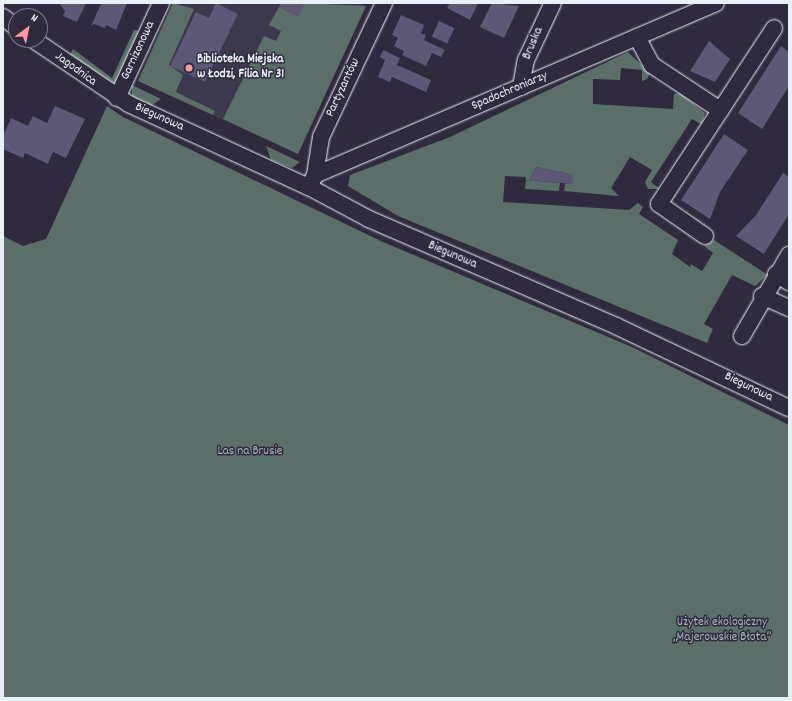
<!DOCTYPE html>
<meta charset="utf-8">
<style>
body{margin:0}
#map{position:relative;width:792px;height:701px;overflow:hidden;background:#2f2a3d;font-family:Dekko,sans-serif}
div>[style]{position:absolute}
.built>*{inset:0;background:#3c384e}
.green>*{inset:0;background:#5a6f69}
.building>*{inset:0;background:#5c5875;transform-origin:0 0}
.roads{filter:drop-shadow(0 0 1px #e8f1f8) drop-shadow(0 0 1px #e8f1f8)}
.minor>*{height:16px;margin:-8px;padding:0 8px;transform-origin:8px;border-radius:8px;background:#2f2a3d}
.dots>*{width:11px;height:11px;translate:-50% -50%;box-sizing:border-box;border:2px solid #2f2a3d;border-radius:50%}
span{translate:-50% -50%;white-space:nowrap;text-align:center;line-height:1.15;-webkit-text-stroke:3px #2f2a3d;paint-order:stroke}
.street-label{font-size:13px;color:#e8f1f8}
.poi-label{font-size:13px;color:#e8f1f8;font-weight:700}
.left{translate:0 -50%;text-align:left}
.park-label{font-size:13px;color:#a8b6b8}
.frame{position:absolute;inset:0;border:4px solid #e8f1f8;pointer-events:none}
.north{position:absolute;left:8px;top:8px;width:40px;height:40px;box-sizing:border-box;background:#2f2a3d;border:1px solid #797a88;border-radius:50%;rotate:32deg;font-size:11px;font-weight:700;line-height:16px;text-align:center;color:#e8f1f8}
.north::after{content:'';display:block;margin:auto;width:14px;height:18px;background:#ff9aa2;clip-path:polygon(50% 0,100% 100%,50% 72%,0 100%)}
</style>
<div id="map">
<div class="built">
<div style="clip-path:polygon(173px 3px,360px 3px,366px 6px,298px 154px,138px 81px)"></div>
</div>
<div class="green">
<div style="clip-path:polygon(173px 3px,194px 9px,169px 65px,183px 75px,176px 92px,215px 111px,213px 115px,138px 81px)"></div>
<div style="clip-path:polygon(304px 3px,366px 6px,298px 154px,223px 119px,264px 36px,276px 41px,281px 31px,269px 25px,279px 7px,298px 16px)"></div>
<div style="clip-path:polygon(134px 30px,139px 31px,116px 82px,112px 83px,70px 55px,73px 49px,112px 78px)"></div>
<div style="clip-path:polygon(628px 52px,650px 73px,647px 79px,642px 81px,642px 70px,621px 68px,620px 80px,593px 79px,593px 104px,673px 109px,674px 94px,680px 93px,705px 113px,702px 125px,692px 119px,651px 182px,660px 189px,648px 189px,645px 182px,652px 170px,630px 157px,611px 188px,619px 196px,564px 191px,565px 183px,573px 184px,573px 175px,536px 167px,529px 180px,560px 183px,559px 191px,525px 189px,526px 177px,505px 176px,503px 202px,629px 210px,638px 203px,643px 207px,639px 214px,678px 240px,672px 254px,690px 267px,691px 264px,702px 271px,713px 253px,704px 246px,714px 240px,768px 275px,755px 286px,732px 275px,704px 324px,713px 329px,707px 343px,398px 216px,348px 186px,350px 175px,450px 137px)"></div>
<div style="clip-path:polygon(132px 85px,161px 99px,149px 107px,132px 97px)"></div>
<div style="clip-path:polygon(107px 106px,123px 117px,383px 242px,632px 347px,789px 425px,789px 698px,3px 698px,3px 236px,23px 246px,46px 239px)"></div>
<div style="clip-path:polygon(266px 146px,300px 162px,292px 168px,271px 160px)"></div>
</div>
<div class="building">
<div style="clip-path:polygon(59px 3px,86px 3px,77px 22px,63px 16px,65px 11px)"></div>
<div style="clip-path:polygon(105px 3px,127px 3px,116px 30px,106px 25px,105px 28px,94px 24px,91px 26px,101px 4px)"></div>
<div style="clip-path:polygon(216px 3px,238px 14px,219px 53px,222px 55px,219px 62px,215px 61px,205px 82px,170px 66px,196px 12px,209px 18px)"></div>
<div style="clip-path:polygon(281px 3px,304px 3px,298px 16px,279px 7px)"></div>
<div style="clip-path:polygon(450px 3px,478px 3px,470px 20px,447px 8px)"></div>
<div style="clip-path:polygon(492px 3px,519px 6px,504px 38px,480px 27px)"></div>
<div style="clip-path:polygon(401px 15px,424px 25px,421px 33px,426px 35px,424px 40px,445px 50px,441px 57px,432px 53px,426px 66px,402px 55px,404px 51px,394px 46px,398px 38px,392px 35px)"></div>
<div style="left:439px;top:21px;width:17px;height:17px;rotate:25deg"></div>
<div style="clip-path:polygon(709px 41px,730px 59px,715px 82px,690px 71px)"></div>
<div style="clip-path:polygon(781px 46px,789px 52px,789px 86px,762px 129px,738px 113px)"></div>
<div style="clip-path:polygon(383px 50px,400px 58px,397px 65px,431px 80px,426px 92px,392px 77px,390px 82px,378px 77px,385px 60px,380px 57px)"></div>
<div style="clip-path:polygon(55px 106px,85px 119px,66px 158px,53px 152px,48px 164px,25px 153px,23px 158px,3px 149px,3px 136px,11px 118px,28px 126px,33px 116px,47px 123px)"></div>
<div style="clip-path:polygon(724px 134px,748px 150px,720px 192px,710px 219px,681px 200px)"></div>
<div style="clip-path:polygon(536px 167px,573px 175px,573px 184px,529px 180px)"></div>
<div style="clip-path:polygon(783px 173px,789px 177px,789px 214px,764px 254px,736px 236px,756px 215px)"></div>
</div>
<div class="roads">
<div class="minor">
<div style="left:3px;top:17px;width:16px;rotate:38deg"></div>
<div style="left:637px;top:37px;width:32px;rotate:62deg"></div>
<div style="left:652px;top:65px;width:82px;rotate:33.5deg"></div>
<div style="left:34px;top:40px;width:115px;rotate:34deg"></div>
<div style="left:129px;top:104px;width:198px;rotate:24.8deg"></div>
<div style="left:309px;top:187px;width:68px;rotate:28.1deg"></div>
<div style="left:369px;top:219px;width:269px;rotate:23.4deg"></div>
<div style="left:616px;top:326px;width:191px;rotate:25.4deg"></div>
<div style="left:521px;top:87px;width:27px;rotate:-80deg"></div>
<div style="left:526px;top:60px;width:63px;rotate:-64.7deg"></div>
<div style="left:117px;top:98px;width:105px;rotate:-65.1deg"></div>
<div style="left:315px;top:175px;width:38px;rotate:-81deg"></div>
<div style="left:321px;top:137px;width:148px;rotate:-64.8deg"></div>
<div style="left:309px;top:187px;width:13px;rotate:-63deg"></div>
<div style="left:315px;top:175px;width:436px;rotate:-23.2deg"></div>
<div style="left:705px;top:236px;width:56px;rotate:-145.2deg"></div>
<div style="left:659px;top:204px;width:210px;rotate:-56.8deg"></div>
<div style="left:776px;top:274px;width:15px;rotate:32deg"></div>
<div style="left:762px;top:296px;width:30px;rotate:24deg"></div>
<div style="left:742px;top:336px;width:94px;rotate:-59.9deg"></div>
</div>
</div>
<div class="dots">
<div style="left:189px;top:68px;background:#ff9aa2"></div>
</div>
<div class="street-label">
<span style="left:534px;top:44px;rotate:-67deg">Bruska</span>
<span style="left:139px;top:51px;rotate:-65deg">Garnizonowa</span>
<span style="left:75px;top:70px;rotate:36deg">Jagodnica</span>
<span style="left:344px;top:88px;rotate:-65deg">Partyzantów</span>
<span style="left:510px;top:92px;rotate:-23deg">Spadochroniarzy</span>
<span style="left:159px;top:118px;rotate:24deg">Biegunowa</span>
<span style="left:452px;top:256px;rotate:23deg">Biegunowa</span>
<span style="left:748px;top:388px;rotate:26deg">Biegunowa</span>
</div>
<div class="poi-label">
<span class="left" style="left:197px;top:68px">Biblioteka Miejska<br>w Łodzi, Filia Nr 31</span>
</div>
<div class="park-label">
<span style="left:250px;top:452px">Las na Brusie</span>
<span style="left:722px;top:631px">Użytek ekologiczny<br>„Majerowskie Błota”</span>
</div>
<div class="frame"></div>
<div class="north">N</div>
</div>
